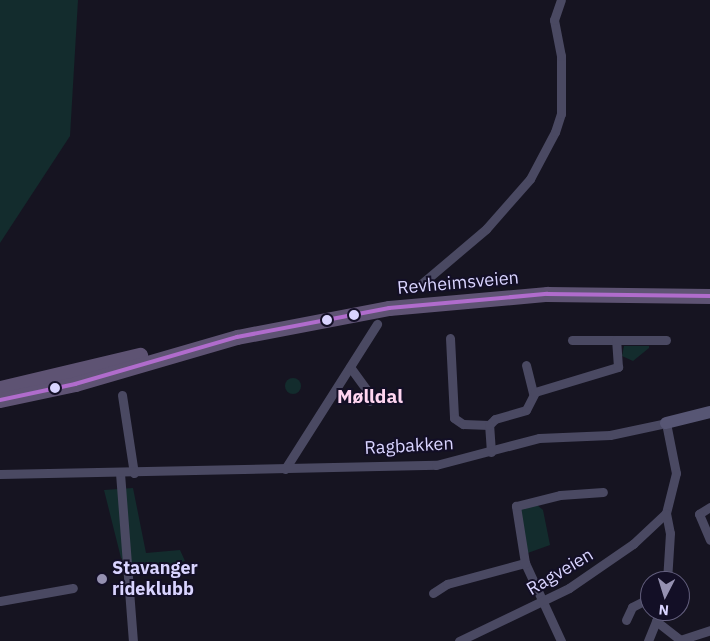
<!DOCTYPE html>
<meta charset="utf-8">
<style>
body{margin:0}
#map{position:relative;width:710px;height:641px;overflow:hidden;background:#161421;font-family:"IBM Plex Sans",sans-serif}
div>[style]{position:absolute}
.green>*{inset:0;background:#132c2d}
.round{border-radius:50%}
.street>*{height:9px;margin:-4.5px;padding:0 4.5px;transform-origin:4.5px;border-radius:4.5px;background:#4a4962}
.secondary>*{height:12px;margin:-6px;padding:0 6px;transform-origin:6px;border-radius:6px;background:#575674}
.primary>*{height:15px;margin:-7.5px;padding:0 7.5px;transform-origin:7.5px;border-radius:7.5px;background:#5e5373}
.bus-1>*{height:4px;margin:-2px;padding:0 2px;transform-origin:2px;border-radius:2px;background:#b06ccc}
.dots>*{width:14px;height:14px;translate:-50% -50%;box-sizing:border-box;border:2px solid #130f26;border-radius:50%}
span{translate:-50% -50%;white-space:nowrap;text-align:center;line-height:1.15;-webkit-text-stroke:4px #130f26;paint-order:stroke}
.street-label{font-size:18px;color:#d9d4ff}
.poi-label{font-size:18px;color:#d9d4ff;font-weight:700}
.left{translate:0 -50%;text-align:left}
.neighbourhood-label{font-size:19px;color:#ffd6f0;font-weight:700}
.north{position:absolute;left:640px;top:571px;width:50px;height:50px;box-sizing:border-box;background:#130f26;border:1px solid #625e7d;border-radius:50%;rotate:185deg;font-size:14px;font-weight:700;line-height:20px;text-align:center;color:#d9d4ff}
.north::after{content:'';display:block;margin:auto;width:18px;height:22px;background:#9591b1;clip-path:polygon(50% 0,100% 100%,50% 72%,0 100%)}
</style>
<div id="map">
<div class="green">
<div style="clip-path:polygon(0 0,78px 0,70px 136px,0 243px)"></div>
<div style="clip-path:polygon(624px 346px,649px 346px,649px 348px,633px 361px,622px 356px)"></div>
<div class="round" style="left:285px;top:378px;width:16px;height:16px"></div>
<div style="clip-path:polygon(133px 488px,146px 553px,180px 550px,185px 561px,139px 574px,121px 558px,104px 490px)"></div>
<div style="clip-path:polygon(537px 505px,543px 510px,550px 545px,525px 554px,520px 509px)"></div>
</div>
<div class="street">
<div style="left:420px;top:285px;width:87px;rotate:-40.3deg"></div>
<div style="left:486px;top:229px;width:67px;rotate:-48.7deg"></div>
<div style="left:530px;top:179px;width:53px;rotate:-62deg"></div>
<div style="left:555px;top:132px;width:19px;rotate:-72deg"></div>
<div style="left:561px;top:114px;width:58px;rotate:-90deg"></div>
<div style="left:561px;top:56px;width:37px;rotate:-101deg"></div>
<div style="left:554px;top:20px;width:21px;rotate:-71deg"></div>
<div style="left:450px;top:338px;width:80px;rotate:87.1deg"></div>
<div style="left:454px;top:418px;width:11px;rotate:34deg"></div>
<div style="left:463px;top:424px;width:26px;rotate:2deg"></div>
<div style="left:572px;top:340px;width:44px"></div>
<div style="left:526px;top:365px;width:29px;rotate:76deg"></div>
<div style="left:350px;top:367px;width:29px;rotate:54deg"></div>
<div style="left:367px;top:390px;width:11px;rotate:75deg"></div>
<div style="left:122px;top:395px;width:79px;rotate:81.3deg"></div>
<div style="left:491px;top:452px;width:27px;rotate:-94deg"></div>
<div style="left:489px;top:425px;width:8px;rotate:-45deg"></div>
<div style="left:495px;top:419px;width:32px;rotate:-16deg"></div>
<div style="left:526px;top:410px;width:20px;rotate:-63deg"></div>
<div style="left:535px;top:392px;width:87px;rotate:-16.8deg"></div>
<div style="left:618px;top:367px;width:27px;rotate:-94deg"></div>
<div style="left:616px;top:340px;width:50px"></div>
<div style="left:285px;top:469px;width:172px;rotate:-57.6deg"></div>
<div style="left:120px;top:473px;width:169px;rotate:85.6deg"></div>
<div style="left:0;top:474px;width:436px;rotate:-1.2deg"></div>
<div style="left:436px;top:465px;width:106px;rotate:-14.7deg"></div>
<div style="left:539px;top:438px;width:71px;rotate:-2.4deg"></div>
<div style="left:610px;top:435px;width:57px;rotate:-12.1deg"></div>
<div style="left:666px;top:423px;width:51px;rotate:78.7deg"></div>
<div style="left:676px;top:473px;width:41px;rotate:104deg"></div>
<div style="left:666px;top:513px;width:20px;rotate:79deg"></div>
<div style="left:670px;top:533px;width:48px;rotate:93.6deg"></div>
<div style="left:710px;top:507px;width:13px;rotate:148deg"></div>
<div style="left:699px;top:514px;width:28px;rotate:67deg"></div>
<div style="left:525px;top:563px;width:86px;rotate:65.2deg"></div>
<div style="left:433px;top:593px;width:17px;rotate:-33deg"></div>
<div style="left:447px;top:584px;width:81px;rotate:-15.1deg"></div>
<div style="left:525px;top:563px;width:58px;rotate:-99deg"></div>
<div style="left:516px;top:506px;width:45px;rotate:-14deg"></div>
<div style="left:560px;top:495px;width:43px;rotate:-4deg"></div>
<div style="left:0;top:601px;width:74px;rotate:-10.1deg"></div>
<div style="left:626px;top:620px;width:14px;rotate:-65deg"></div>
<div style="left:632px;top:607px;width:20px;rotate:-27deg"></div>
<div style="left:656px;top:621px;width:31px;rotate:38deg"></div>
<div style="left:680px;top:640px;width:32px;rotate:-18deg"></div>
<div style="left:459px;top:641px;width:122px;rotate:-25.7deg"></div>
<div style="left:569px;top:588px;width:78px;rotate:-34.5deg"></div>
<div style="left:633px;top:544px;width:45px;rotate:-43.2deg"></div>
<div style="left:648px;top:641px;width:32px;rotate:-68deg"></div>
</div>
<div class="secondary">
<div style="left:666px;top:423px;width:45px;rotate:-14deg"></div>
</div>
<div class="primary">
<div style="left:0;top:388px;width:144px;rotate:-13.3deg"></div>
<div style="left:0;top:400px;width:77px;rotate:-12deg"></div>
<div style="left:75px;top:384px;width:169px;rotate:-16.2deg"></div>
<div style="left:237px;top:337px;width:155px;rotate:-10.8deg"></div>
<div style="left:389px;top:308px;width:159px;rotate:-5.1deg"></div>
<div style="left:547px;top:294px;width:163px;rotate:0.7deg"></div>
</div>
<div class="bus-1">
<div style="left:0;top:400px;width:77px;rotate:-12deg"></div>
<div style="left:75px;top:384px;width:169px;rotate:-16.2deg"></div>
<div style="left:237px;top:337px;width:155px;rotate:-10.8deg"></div>
<div style="left:389px;top:308px;width:159px;rotate:-5.1deg"></div>
<div style="left:547px;top:294px;width:163px;rotate:0.7deg"></div>
</div>
<div class="dots">
<div style="left:354px;top:315px;background:#d9d4ff"></div>
<div style="left:327px;top:320px;background:#d9d4ff"></div>
<div style="left:55px;top:388px;background:#d9d4ff"></div>
<div style="left:102px;top:579px;background:#9591b1"></div>
</div>
<div class="street-label">
<span style="left:458px;top:283px;rotate:-5deg">Revheimsveien</span>
<span style="left:409px;top:446px;rotate:-3deg">Ragbakken</span>
<span style="left:560px;top:572px;rotate:-31deg">Ragveien</span>
</div>
<div class="poi-label">
<span class="left" style="left:112px;top:579px">Stavanger<br>rideklubb</span>
</div>
<div class="neighbourhood-label">
<span style="left:370px;top:397px">Mølldal</span>
</div>
<div class="north">N</div>
</div>
